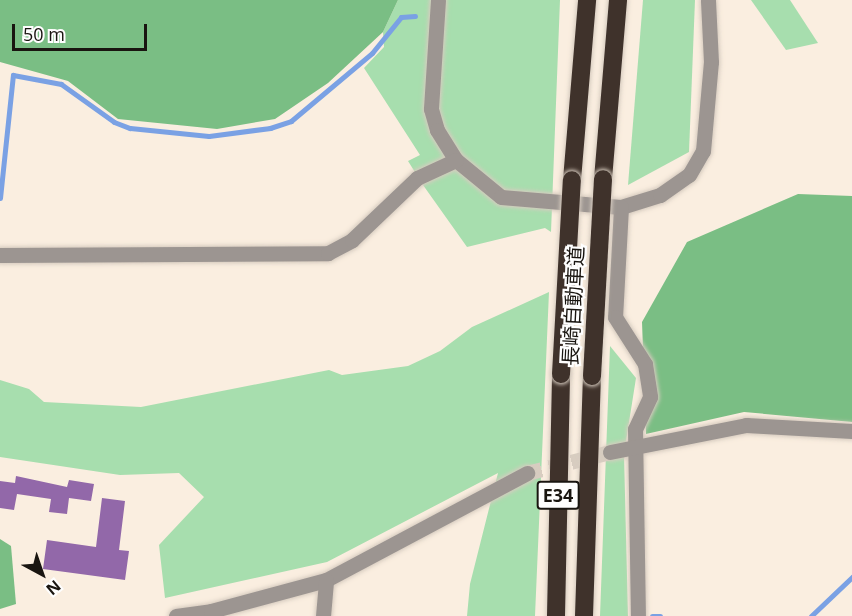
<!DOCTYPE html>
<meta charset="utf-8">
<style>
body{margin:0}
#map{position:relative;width:852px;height:616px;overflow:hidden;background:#faeee0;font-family:"Open Sans","Noto Sans JP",sans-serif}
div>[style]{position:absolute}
.green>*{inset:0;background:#a7deae}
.forest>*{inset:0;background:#7abe84}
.stream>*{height:5px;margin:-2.5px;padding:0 2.5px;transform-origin:2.5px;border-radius:2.5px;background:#7aa1e4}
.building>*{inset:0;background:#9268a9}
.street-tunnel>*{height:15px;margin-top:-7.5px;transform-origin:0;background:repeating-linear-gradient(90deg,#d8cdc1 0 15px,transparent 0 23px)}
.roads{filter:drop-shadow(0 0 2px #d6cbbf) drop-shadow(0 0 2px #d6cbbf)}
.street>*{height:15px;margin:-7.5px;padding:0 7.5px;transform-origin:7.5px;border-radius:7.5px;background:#9c9591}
.highway>*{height:18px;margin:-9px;padding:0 9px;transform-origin:9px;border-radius:9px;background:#3f322b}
.bridges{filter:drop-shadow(0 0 2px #d6cbbf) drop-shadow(0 0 2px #d6cbbf)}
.highway-bridge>*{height:18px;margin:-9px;padding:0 9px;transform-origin:9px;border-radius:9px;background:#3f322b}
span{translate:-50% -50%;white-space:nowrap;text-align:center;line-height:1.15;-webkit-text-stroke:4.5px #fefefe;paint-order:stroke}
.shield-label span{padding:2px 4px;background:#fefefe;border:2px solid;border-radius:4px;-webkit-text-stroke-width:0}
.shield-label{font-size:18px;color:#191510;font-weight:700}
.street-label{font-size:20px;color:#191510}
.north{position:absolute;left:12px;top:544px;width:60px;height:60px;-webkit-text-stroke:4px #fefefe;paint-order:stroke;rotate:140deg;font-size:16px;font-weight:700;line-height:24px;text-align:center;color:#191510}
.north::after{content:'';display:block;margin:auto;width:21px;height:27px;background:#191510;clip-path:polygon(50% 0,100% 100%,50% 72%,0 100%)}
.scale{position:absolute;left:12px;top:24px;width:135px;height:27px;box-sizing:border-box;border:3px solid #191510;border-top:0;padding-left:8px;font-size:18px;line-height:21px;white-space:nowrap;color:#191510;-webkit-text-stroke:4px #fefefe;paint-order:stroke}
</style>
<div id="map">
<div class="green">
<div style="clip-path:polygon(398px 0,560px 0,551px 232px,545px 228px,467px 247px,423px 185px,408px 161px,420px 155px,364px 68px,384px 47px,383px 32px)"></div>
<div style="clip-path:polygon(643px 0,695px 0,689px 152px,628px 185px)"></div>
<div style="clip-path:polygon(751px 0,790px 0,818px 43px,786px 50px)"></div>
<div style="clip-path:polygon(549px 292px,535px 616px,467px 616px,470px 584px,498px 473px,327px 562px,165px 598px,159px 545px,204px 497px,179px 473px,120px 475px,0 457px,0 380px,29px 389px,44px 402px,141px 407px,329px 370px,342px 375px,408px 366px,440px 351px,472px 327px)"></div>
<div style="clip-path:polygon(610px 346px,636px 378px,624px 454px,628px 616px,600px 616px)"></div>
</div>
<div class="forest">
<div style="clip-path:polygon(0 0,398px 0,383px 32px,328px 83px,275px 119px,217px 129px,118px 119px,68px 81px,0 62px)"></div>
<div style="clip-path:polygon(798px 194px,852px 196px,852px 422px,744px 412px,646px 434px,642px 322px,687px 242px)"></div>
<div style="clip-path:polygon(0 539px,11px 546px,16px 604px,0 609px)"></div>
</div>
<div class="stream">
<div style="left:0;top:198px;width:124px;rotate:-84deg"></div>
<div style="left:13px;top:75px;width:49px;rotate:10.6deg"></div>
<div style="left:61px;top:84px;width:65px;rotate:35.6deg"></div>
<div style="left:114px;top:122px;width:17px;rotate:21deg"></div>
<div style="left:130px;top:128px;width:79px;rotate:5.8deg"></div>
<div style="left:209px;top:136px;width:62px;rotate:-7.5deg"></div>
<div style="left:270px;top:128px;width:22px;rotate:-18deg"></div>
<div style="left:291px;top:121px;width:106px;rotate:-40deg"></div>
<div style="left:372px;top:53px;width:46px;rotate:-51.1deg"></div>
<div style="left:401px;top:17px;width:14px;rotate:-4deg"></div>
<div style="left:652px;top:616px;width:8px"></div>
<div style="left:811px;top:616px;width:57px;rotate:-43.6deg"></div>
</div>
<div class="building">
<div style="clip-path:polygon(16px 476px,67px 487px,69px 480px,94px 484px,91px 501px,69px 498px,67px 514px,49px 512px,51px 499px,17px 494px,14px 510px,0 508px,0 481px,15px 483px)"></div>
<div style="clip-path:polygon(102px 498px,125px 501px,119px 550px,129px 551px,125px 580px,43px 569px,47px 540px,96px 547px)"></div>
</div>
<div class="street-tunnel">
<div style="left:527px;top:473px;width:86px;rotate:-14.2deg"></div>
</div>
<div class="roads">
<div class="street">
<div style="left:438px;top:0;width:109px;rotate:93.7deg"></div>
<div style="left:431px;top:109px;width:22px;rotate:74deg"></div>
<div style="left:437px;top:130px;width:36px;rotate:58deg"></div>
<div style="left:456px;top:160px;width:58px;rotate:39.4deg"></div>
<div style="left:501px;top:197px;width:120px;rotate:4.8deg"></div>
<div style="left:621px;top:207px;width:41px;rotate:-17.1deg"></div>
<div style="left:660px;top:195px;width:35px;rotate:-35deg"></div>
<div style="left:689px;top:175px;width:28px;rotate:-60deg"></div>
<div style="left:703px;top:151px;width:89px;rotate:-84.9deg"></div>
<div style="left:711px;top:62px;width:62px;rotate:-92.8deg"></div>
<div style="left:621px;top:207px;width:110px;rotate:93.1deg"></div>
<div style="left:615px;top:317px;width:56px;rotate:57.4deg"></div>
<div style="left:645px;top:364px;width:33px;rotate:81deg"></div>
<div style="left:650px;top:397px;width:35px;rotate:115deg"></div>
<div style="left:635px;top:429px;width:187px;rotate:89.1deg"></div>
<div style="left:0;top:255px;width:328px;rotate:-0.3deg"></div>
<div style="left:328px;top:253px;width:27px;rotate:-28deg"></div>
<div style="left:352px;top:240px;width:90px;rotate:-43.6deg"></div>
<div style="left:417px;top:178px;width:43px;rotate:-24.8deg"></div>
<div style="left:610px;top:452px;width:139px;rotate:-11.2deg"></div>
<div style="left:746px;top:425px;width:106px;rotate:3.2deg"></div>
<div style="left:176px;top:616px;width:35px;rotate:-8deg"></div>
<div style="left:211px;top:611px;width:119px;rotate:-15.1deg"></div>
<div style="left:326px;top:580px;width:228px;rotate:-28deg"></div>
<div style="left:323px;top:616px;width:36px;rotate:-85deg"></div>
</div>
<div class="highway">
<div style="left:603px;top:179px;width:180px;rotate:-85.2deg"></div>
<div style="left:572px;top:180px;width:181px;rotate:-85.2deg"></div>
<div style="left:556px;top:616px;width:242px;rotate:-88.8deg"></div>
<div style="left:584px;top:616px;width:240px;rotate:-88.1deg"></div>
</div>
</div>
<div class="bridges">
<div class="highway-bridge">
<div style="left:561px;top:374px;width:194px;rotate:-86.8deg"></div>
<div style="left:592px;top:376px;width:197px;rotate:-86.8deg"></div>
</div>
</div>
<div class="shield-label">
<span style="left:558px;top:495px">E34</span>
</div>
<div class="street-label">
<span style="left:573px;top:306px;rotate:-87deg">長崎自動車道</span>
</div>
<div class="north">N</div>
<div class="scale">50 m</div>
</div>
